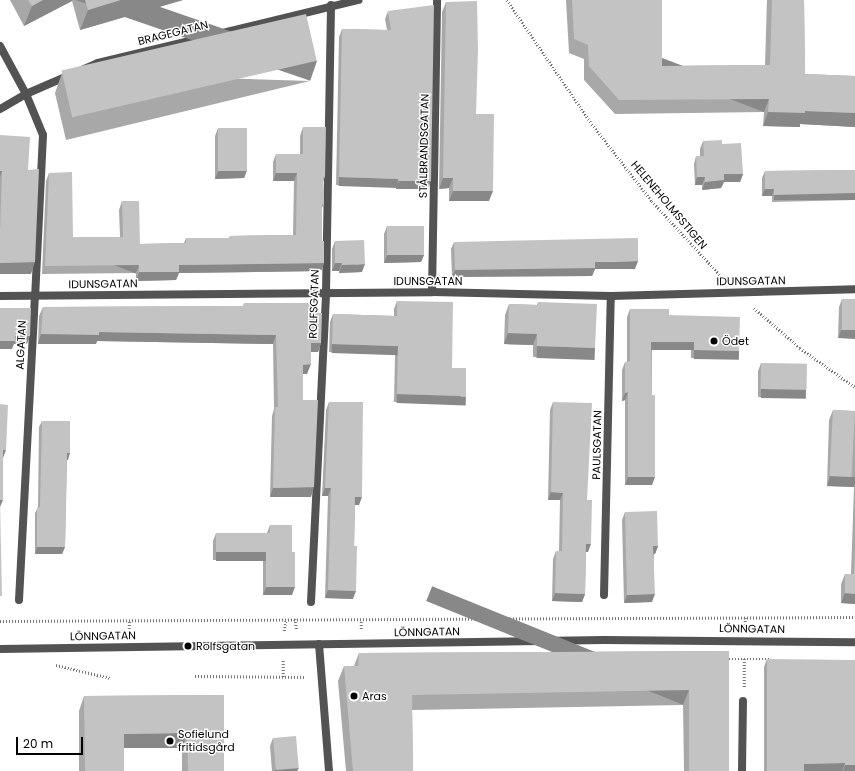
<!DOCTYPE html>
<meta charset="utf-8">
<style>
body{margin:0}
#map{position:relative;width:855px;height:771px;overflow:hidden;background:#fff;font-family:Poppins,sans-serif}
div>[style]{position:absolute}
.path>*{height:2.5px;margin-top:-1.25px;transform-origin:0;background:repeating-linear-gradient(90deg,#757575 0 1px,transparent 0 3px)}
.pedestrian>*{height:8px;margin:-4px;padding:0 4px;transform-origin:4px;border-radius:4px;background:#535353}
.minor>*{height:8px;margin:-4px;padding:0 4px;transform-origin:4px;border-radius:4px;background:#535353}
.tertiary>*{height:8px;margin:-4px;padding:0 4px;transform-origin:4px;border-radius:4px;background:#535353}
.wall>*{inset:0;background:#a8a8a8}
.shaded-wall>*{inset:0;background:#888;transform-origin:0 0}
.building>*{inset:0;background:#c3c3c3;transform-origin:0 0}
.dots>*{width:11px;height:11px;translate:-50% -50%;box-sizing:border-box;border:2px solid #fff;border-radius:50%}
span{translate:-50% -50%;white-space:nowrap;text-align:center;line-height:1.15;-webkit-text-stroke:3px #fff;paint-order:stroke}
.street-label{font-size:11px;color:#000}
.poi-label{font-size:11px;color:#000}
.left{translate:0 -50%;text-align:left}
.scale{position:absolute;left:16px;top:737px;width:67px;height:18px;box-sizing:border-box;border:2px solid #000;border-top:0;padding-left:5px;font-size:12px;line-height:14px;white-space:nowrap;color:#000;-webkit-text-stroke:3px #fff;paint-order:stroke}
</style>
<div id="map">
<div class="path">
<div style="left:507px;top:0;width:150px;rotate:55.6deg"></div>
<div style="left:592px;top:124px;width:98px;rotate:52.1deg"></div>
<div style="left:652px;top:201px;width:103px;rotate:47.4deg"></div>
<div style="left:754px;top:308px;width:61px;rotate:41deg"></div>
<div style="left:800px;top:348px;width:67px;rotate:35.3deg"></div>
<div style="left:295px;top:619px;width:11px;rotate:80deg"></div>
<div style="left:0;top:621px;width:855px;rotate:-0.27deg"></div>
<div style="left:745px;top:625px;width:9px;rotate:-90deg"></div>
<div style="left:361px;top:629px;width:9px;rotate:-90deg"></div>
<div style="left:284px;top:631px;width:12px;rotate:-81deg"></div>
<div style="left:129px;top:632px;width:12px;rotate:-90deg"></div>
<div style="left:726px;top:659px;width:43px"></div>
<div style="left:56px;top:665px;width:56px;rotate:13.5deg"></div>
<div style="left:195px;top:676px;width:111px;rotate:0.5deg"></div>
<div style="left:283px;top:677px;width:17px;rotate:-90deg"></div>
<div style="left:744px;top:687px;width:29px;rotate:-90deg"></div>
</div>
<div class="pedestrian">
<div style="left:26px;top:94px;width:44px;rotate:67.5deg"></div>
<div style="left:43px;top:135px;width:161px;rotate:92.8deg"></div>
<div style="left:432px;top:292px;width:292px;rotate:-89deg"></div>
<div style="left:742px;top:771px;width:70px;rotate:-89.2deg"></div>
</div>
<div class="minor">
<div style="left:0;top:46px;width:55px;rotate:61.6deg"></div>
<div style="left:82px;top:70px;width:17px;rotate:-24deg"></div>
<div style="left:98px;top:63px;width:268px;rotate:-13.6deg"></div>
<div style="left:0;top:109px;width:30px;rotate:-30deg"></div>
<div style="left:26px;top:94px;width:48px;rotate:-23.4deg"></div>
<div style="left:0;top:296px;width:432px;rotate:-0.5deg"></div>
<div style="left:432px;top:292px;width:179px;rotate:1.3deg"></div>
<div style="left:611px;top:296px;width:244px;rotate:-1.6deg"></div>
<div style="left:604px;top:595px;width:299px;rotate:-88.7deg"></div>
<div style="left:19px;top:600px;width:304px;rotate:-87deg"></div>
<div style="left:311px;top:602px;width:309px;rotate:-87.2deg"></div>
<div style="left:326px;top:293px;width:288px;rotate:-89deg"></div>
<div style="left:319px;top:644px;width:127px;rotate:85.5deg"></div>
</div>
<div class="tertiary">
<div style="left:0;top:649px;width:604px;rotate:-0.85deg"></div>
<div style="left:604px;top:640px;width:251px;rotate:0.5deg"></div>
</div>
<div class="wall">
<div style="clip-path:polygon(10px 0,183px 0,80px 30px,72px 1px,24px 26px)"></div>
<div style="clip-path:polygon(566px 0,662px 0,662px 66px,765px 65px,767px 0,804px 0,805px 74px,855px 76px,855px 127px,800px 124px,800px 127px,763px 126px,764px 112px,615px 114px,584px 80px,584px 59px,569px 53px)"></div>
<div style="clip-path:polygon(446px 2px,476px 114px,489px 201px,449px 201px,449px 188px,439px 189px,442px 12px)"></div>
<div style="clip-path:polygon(388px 11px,428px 189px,396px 189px,396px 187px,336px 185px,339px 37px,342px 29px,387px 30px,385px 19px)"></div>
<div style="clip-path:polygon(62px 73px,310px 81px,66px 140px,55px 93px)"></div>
<div style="clip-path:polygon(303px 127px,325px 177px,323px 182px,324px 204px,322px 208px,322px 241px,324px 263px,321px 271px,179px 273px,176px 280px,136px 281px,136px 273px,42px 274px,46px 181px,49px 173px,73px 237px,120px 237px,119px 210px,122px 201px,140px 244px,184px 243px,186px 238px,229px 238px,230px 236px,293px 235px,294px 181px,273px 181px,273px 162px,276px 154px,300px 154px,300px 136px)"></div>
<div style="clip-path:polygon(218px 128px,247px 170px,244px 178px,215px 179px,215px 136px)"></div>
<div style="clip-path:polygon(0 135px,28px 170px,31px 274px,0 274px)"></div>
<div style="clip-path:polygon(703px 141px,722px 144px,743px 174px,740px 182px,724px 182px,721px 188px,702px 190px,702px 185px,695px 185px,694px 164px,696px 156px,700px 156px,700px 149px)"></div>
<div style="clip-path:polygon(855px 170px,855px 200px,772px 202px,772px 196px,762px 196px,762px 178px,765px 171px)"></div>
<div style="clip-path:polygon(387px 226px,424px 255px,421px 262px,384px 263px,384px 234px)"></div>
<div style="clip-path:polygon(335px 241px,362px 272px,339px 273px,339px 271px,332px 271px,332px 249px)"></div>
<div style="clip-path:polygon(454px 242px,635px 269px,595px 269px,592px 276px,452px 277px,451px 249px)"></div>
<div style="clip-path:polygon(842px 299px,855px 299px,838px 338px,839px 307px)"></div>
<div style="clip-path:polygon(397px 301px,452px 368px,463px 404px,394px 402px,395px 354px,329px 352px,330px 322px,333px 314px,394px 316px,394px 309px)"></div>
<div style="clip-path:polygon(538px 302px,595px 348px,591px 359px,533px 357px,533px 345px,504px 344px,505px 315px,509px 304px,537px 305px)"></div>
<div style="clip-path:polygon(244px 303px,311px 312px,321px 343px,318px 352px,311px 352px,307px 374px,303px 374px,303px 400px,311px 497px,270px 497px,272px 416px,274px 409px,273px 344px,97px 341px,96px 344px,38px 344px,39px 316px,43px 307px,243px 306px)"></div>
<div style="clip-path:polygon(630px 309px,669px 315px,739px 351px,736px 359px,691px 358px,691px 350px,652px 350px,652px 485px,625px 485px,625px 400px,622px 401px,622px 370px,625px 362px,627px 362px,627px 317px)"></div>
<div style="clip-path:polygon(761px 363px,806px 390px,803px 398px,758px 397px,758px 371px)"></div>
<div style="clip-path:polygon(329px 402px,359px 505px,355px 505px,353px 599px,325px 598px,328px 496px,322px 496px,326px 410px)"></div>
<div style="clip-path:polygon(553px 402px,587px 500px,588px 552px,586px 552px,585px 594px,582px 602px,552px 601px,553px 559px,556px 551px,559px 551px,560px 500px,548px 500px,550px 410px)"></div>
<div style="clip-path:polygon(833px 410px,855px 411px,855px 604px,841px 603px,841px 584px,845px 574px,851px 574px,854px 487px,827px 486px,829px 420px)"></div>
<div style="clip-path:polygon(42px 421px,68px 460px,67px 460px,65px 547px,62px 554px,35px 554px,35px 513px,38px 507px,39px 427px)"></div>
<div style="clip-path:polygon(625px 512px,658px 546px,655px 554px,654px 554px,652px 602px,624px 603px,622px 520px)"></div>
<div style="clip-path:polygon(270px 525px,292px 552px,292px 595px,263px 595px,263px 560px,213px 560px,213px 541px,216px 533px,267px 533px)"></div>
<div style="clip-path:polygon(729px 651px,729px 771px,684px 771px,683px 705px,412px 710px,413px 771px,346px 771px,338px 681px,344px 666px,354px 666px,359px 653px)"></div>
<div style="clip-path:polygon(767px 659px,855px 771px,764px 771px,764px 667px)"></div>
<div style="clip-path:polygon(224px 695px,224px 771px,182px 771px,182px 748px,124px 748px,124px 771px,79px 771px,79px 711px,84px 696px)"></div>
<div style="clip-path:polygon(273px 738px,297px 771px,272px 771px,270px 746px)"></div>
</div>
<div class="shaded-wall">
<div style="clip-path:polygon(43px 0,72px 0,72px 1px,24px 26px,32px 6px)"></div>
<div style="clip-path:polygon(121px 0,183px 0,80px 30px,88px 10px)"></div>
<div style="left:317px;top:61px;width:21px;height:250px;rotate:109deg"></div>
<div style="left:769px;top:99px;width:14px;height:150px;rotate:111deg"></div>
<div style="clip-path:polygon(805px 111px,855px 113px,855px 127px,800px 124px,800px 127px,763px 126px,768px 112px)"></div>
<div style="clip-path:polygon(247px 170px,244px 178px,215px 179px,218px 171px)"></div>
<div style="clip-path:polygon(0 171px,2px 171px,0 177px)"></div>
<div style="clip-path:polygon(276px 173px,297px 173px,294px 181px,273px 181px)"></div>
<div style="clip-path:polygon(724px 174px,743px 174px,740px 182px,724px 182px,721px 188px,702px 190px,705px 182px)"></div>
<div style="left:339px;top:177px;width:59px;height:9px;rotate:2deg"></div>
<div style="clip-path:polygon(697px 177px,705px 177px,702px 185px,695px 185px)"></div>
<div style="clip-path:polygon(443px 178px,453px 178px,449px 188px,439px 189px)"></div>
<div style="clip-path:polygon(399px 181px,431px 181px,428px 189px,396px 189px)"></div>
<div style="clip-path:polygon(765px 189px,774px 189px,772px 196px,762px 196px)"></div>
<div style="clip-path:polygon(453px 191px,493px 191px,489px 201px,449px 201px)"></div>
<div style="left:855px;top:193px;width:7px;height:81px;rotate:90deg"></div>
<div style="clip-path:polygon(387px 255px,424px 255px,421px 262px,384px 263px)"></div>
<div style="clip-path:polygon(638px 261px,635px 269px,595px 269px,592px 276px,452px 277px,455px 270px,595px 262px)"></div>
<div style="clip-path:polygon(35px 262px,31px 274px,0 274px,0 263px)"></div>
<div style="clip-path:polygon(324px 263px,321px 271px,179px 273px,176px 280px,136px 281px,139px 272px,179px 265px)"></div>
<div style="clip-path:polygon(335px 263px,342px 263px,339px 271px,332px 271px)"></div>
<div style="clip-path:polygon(365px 264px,362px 272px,339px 273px,342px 265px)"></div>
<div style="left:139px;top:265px;width:9px;height:94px;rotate:111deg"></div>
<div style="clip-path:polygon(841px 330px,855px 330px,855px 339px,838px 338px)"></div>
<div style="clip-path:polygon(99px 332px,276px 335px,273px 344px,97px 341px,96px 344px,38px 344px,41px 334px)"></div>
<div style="clip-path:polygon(508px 333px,537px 334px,533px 345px,504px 344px)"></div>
<div style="clip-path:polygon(15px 336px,30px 336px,27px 344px,14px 344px,12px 349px,0 349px,0 341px)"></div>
<div style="left:651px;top:342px;width:43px;height:8px"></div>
<div style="clip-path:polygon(311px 343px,321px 343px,318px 352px,307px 352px)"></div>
<div style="left:332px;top:344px;width:66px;height:9px;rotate:2deg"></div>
<div style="left:537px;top:346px;width:58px;height:12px;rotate:2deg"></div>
<div style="left:694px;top:350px;width:45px;height:9px;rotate:1deg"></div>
<div style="clip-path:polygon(311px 364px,307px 374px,300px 374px,303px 365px)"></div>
<div style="left:761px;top:389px;width:45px;height:9px;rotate:1deg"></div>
<div style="clip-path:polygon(628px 392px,625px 400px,622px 401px,625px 393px)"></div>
<div style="left:397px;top:394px;width:69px;height:9px;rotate:2deg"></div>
<div style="clip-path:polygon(3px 450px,6px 450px,3px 458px)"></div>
<div style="clip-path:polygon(67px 453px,70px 453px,68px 460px,64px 460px)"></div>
<div style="clip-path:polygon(830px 476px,855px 477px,855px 484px,854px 487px,827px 486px)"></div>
<div style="clip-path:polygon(628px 477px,655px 477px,652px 485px,625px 485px)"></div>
<div style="clip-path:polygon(314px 487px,311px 497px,270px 497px,273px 488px)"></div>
<div style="clip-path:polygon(325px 488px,331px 488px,328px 496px,322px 496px)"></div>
<div style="clip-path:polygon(551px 492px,563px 493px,560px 500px,548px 500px)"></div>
<div style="clip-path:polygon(355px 497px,362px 497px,359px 505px,353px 505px)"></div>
<div style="clip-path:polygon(0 500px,3px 500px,0 507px)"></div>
<div style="clip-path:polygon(586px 544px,591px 544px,588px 552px,583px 552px)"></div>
<div style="clip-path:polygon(653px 546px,658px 546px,655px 554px,650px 554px)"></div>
<div style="clip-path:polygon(37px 547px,65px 547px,62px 554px,35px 554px)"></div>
<div style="left:216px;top:552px;width:50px;height:9px"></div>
<div style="clip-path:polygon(266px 587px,295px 587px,292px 595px,263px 595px)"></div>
<div style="clip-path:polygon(328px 590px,356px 591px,353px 599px,325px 598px)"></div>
<div style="clip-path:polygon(555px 593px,585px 594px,582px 602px,552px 601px)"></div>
<div style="clip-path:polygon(845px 593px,855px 594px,855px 604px,841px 603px)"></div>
<div style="clip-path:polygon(655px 594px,652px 602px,624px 603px,627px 595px)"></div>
<div style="left:689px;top:690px;width:16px;height:277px;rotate:112deg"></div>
<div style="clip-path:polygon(187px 733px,182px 748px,118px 748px,124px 734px)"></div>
<div style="clip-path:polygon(845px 763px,842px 771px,801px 771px,804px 764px)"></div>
<div style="clip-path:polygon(845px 765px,855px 765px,855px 771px,843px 771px)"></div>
<div style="clip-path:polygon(299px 768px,297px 771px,275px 771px,275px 769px)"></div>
</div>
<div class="building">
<div style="clip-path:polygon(28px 0,43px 0,32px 6px)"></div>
<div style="clip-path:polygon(85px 0,121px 0,88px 10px)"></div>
<div style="clip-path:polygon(572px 0,662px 0,662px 66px,770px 65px,772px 0,804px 0,805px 74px,855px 76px,855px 113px,805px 111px,805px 113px,768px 112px,769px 99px,619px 100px,589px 66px,588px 45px,574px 39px)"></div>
<div style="clip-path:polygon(477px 1px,478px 50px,476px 114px,494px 114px,493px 191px,453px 191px,453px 178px,443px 178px,446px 2px)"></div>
<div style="clip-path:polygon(434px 5px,431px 181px,399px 181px,398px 179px,339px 177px,342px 29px,391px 30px,388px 11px)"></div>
<div style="left:306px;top:14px;width:48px;height:251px;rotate:77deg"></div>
<div style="clip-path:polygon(303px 127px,326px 127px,325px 177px,323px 177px,324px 204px,322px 204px,322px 241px,324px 241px,324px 263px,179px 265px,179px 272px,139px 272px,139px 265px,45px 266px,49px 173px,72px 172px,73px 237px,123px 237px,122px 201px,139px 201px,140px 244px,186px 243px,186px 238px,230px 238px,230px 236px,296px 235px,297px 173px,276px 173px,276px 154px,303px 154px)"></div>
<div style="left:218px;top:128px;width:29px;height:43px"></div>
<div style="clip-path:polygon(0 135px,30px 137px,28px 170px,39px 169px,35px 262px,0 263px,0 232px,2px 171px,0 171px)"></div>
<div style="clip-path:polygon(722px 140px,722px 144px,741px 143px,743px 174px,724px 174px,724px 180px,705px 182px,705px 177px,697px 177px,696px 156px,704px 156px,703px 141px)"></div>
<div style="clip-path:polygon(855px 170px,855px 193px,774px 195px,774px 189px,765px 189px,765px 171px)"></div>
<div style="left:387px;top:226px;width:37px;height:29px"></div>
<div style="clip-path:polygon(638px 238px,638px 261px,595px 262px,595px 268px,455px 270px,454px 242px)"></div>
<div style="clip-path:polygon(364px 240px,365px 264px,342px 265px,342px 263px,335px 263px,335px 241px)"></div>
<div style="left:842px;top:299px;width:13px;height:31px"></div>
<div style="clip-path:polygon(397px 301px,453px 302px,452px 368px,466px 368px,466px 396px,397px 394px,398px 346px,332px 344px,333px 314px,397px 316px)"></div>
<div style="clip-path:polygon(538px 302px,597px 304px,595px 348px,537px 346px,537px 334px,508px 333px,509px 304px,538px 305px)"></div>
<div style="clip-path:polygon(244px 303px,311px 303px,311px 312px,322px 313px,321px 343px,311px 343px,311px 364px,303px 365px,303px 400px,318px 400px,314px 487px,273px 488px,275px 407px,278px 407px,276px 335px,99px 332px,99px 335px,41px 334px,43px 307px,244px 306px)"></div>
<div style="clip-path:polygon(0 308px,31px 308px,30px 336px,15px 336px,15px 341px,0 341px)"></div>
<div style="clip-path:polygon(630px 309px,669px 309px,669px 315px,740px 317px,739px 351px,694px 350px,694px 342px,651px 342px,652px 395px,655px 395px,655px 477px,628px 477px,628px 392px,625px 393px,625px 362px,630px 361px)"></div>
<div style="left:761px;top:363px;width:46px;height:26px;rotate:1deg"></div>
<div style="clip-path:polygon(329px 402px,363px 402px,362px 497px,355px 497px,354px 546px,357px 546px,356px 591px,328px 590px,331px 488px,325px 488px)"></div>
<div style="clip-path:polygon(553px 402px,592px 403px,587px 500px,592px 500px,591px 544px,586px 544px,585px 594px,555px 593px,556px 551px,562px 551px,563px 493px,551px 492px)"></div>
<div style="clip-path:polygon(0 404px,8px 405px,6px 450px,3px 450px,3px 500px,0 500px,2px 596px,0 596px)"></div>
<div style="left:833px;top:410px;width:22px;height:66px;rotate:3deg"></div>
<div style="clip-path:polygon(42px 421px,70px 421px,70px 453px,67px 453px,65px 547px,37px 547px,37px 507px,40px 507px)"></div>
<div style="clip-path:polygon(657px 511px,658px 546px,653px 546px,655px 594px,627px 595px,625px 512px)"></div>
<div style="clip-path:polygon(270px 525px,292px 525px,292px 552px,295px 552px,295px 587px,266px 587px,266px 552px,216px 552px,216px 533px,270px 533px)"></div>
<div style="clip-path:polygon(855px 551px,855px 594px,845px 593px,845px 574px,854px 574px)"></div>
<div style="clip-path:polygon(729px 651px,729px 771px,689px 771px,689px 690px,412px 695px,413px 771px,353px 771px,344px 666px,358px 666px,359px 653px)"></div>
<div style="clip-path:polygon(767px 659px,855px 660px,855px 765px,845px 765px,845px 763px,804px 764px,804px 771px,767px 771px)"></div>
<div style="clip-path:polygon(224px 695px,224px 771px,188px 771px,187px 733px,124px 734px,124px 771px,85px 771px,84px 696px)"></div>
<div style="left:296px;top:736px;width:32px;height:23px;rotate:85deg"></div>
</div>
<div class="dots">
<div style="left:714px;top:341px;background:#000"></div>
<div style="left:188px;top:646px;background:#000"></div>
<div style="left:354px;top:696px;background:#000"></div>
<div style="left:170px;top:741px;background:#000"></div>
</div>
<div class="street-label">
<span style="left:173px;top:33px;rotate:-14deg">BRAGEGATAN</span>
<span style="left:424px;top:146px;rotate:-89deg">STÅLBRANDSGATAN</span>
<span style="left:669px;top:205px;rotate:50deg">HELENEHOLMSSTIGEN</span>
<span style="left:428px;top:281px">IDUNSGATAN</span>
<span style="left:751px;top:281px;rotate:-1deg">IDUNSGATAN</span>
<span style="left:103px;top:284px;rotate:-1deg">IDUNSGATAN</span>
<span style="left:314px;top:304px;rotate:-88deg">ROLFSGATAN</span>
<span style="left:21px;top:345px;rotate:-87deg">ALGATAN</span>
<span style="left:597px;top:445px;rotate:-89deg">PAULSGATAN</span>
<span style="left:752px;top:629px;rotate:1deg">LÖNNGATAN</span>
<span style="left:427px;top:632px;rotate:-1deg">LÖNNGATAN</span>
<span style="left:103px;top:636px;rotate:-1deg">LÖNNGATAN</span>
</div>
<div class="poi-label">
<span class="left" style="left:722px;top:341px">Ödet</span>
<span class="left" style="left:196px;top:646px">Rolfsgatan</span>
<span class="left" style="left:362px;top:696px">Aras</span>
<span class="left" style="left:178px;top:741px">Sofielund<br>fritidsgård</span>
</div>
<div class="scale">20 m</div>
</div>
